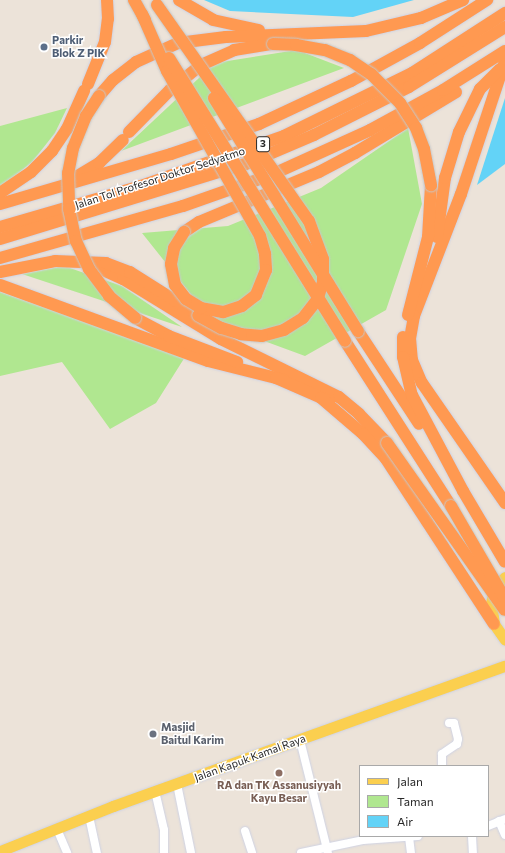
<!DOCTYPE html>
<style>
body{margin:0}
#map{position:relative;width:505px;height:853px;overflow:hidden;background:#ece3d9;font-family:Commissioner,sans-serif}
div>[style]{position:absolute}
.green>*{inset:0;background:#b0e790}
.water>*{inset:0;background:#63d3f7}
.roads{filter:drop-shadow(0 0 1px #ced2e3) drop-shadow(0 0 1px #ced2e3)}
.minor>*{height:8px;margin:-4px;padding:0 4px;transform-origin:4px;border-radius:4px;background:#fff}
.major>*{height:11px;margin:-5.5px;padding:0 5.5px;transform-origin:5.5px;border-radius:5.5px;background:#fbcf4f}
.highway>*{height:12px;margin:-6px;padding:0 6px;transform-origin:6px;border-radius:6px;background:#ff9951}
.bridges{filter:drop-shadow(0 0 1px #c7c7c7) drop-shadow(0 0 1px #c7c7c7)}
.highway-bridge>*{height:12px;margin:-6px;padding:0 6px;transform-origin:6px;border-radius:6px;background:#ff9951}
.dots>*{width:11px;height:11px;translate:-50% -50%;box-sizing:border-box;border:2px solid #fff;border-radius:50%}
span{translate:-50% -50%;white-space:nowrap;text-align:center;line-height:1.15;-webkit-text-stroke:3px #fff;paint-order:stroke}
.shield-label span{padding:1px 3px;background:#fff;border:1px solid;border-radius:3px;-webkit-text-stroke-width:0}
.shield-label{font-size:10px;color:#282828;font-weight:700}
.service-label{font-size:11px;color:#4e5e75;font-weight:700}
.left{translate:0 -50%;text-align:left}
.street-label{font-size:11px;color:#282828}
.worship-label{font-size:11px;color:#5b616d;font-weight:700}
.education-label{font-size:11px;color:#785e54;font-weight:700}
.legend{position:absolute;left:359px;top:765px;width:130px;height:72px;box-sizing:border-box;background:#fff;border:1px solid #a9a9a9;margin:0;padding:5px 7px;list-style:none;font-size:12px;color:#282828}
.legend li{display:flex;align-items:center;gap:8px;height:20px}
.legend b{width:20px;border:1px solid #a9a9a9}
</style>
<div id="map">
<div class="green">
<div style="clip-path:polygon(297px 50px,344px 68px,121px 151px,215px 63px)"></div>
<div style="clip-path:polygon(67px 108px,55px 133px,32px 162px,0 188px,0 126px)"></div>
<div style="clip-path:polygon(408px 128px,422px 204px,386px 310px,305px 356px,213px 322px,142px 233px,228px 226px,321px 188px)"></div>
<div style="clip-path:polygon(64px 266px,122px 286px,182px 327px,22px 274px)"></div>
<div style="clip-path:polygon(0 292px,185px 357px,156px 403px,110px 429px,62px 362px,0 376px)"></div>
</div>
<div class="water">
<div style="clip-path:polygon(204px 0,414px 0,353px 17px,230px 11px)"></div>
<div style="clip-path:polygon(505px 98px,505px 164px,477px 185px)"></div>
</div>
<div class="roads">
<div class="minor">
<div style="left:300px;top:740px;width:116px;rotate:76.1deg"></div>
<div style="left:442px;top:766px;width:12px;rotate:-90deg"></div>
<div style="left:442px;top:754px;width:18px;rotate:-34deg"></div>
<div style="left:457px;top:744px;width:5px;rotate:-79deg"></div>
<div style="left:458px;top:739px;width:16px;rotate:-104deg"></div>
<div style="left:454px;top:723px;width:5px;rotate:180deg"></div>
<div style="left:177px;top:784px;width:70px;rotate:78.5deg"></div>
<div style="left:155px;top:791px;width:40px;rotate:77deg"></div>
<div style="left:164px;top:830px;width:23px;rotate:90deg"></div>
<div style="left:89px;top:816px;width:38px;rotate:78deg"></div>
<div style="left:499px;top:821px;width:15px;rotate:67deg"></div>
<div style="left:488px;top:826px;width:18px;rotate:-22deg"></div>
<div style="left:57px;top:829px;width:26px;rotate:67deg"></div>
<div style="left:245px;top:831px;width:23px;rotate:72deg"></div>
<div style="left:472px;top:836px;width:17px;rotate:87deg"></div>
<div style="left:409px;top:837px;width:16px;rotate:83deg"></div>
<div style="left:301px;top:853px;width:63px;rotate:-11.8deg"></div>
<div style="left:363px;top:840px;width:55px;rotate:-4.2deg"></div>
</div>
<div class="major">
<div style="left:505px;top:577px;width:16px;rotate:135deg"></div>
<div style="left:494px;top:588px;width:16px;rotate:101deg"></div>
<div style="left:491px;top:604px;width:20px;rotate:81deg"></div>
<div style="left:494px;top:624px;width:19px;rotate:55deg"></div>
<div style="left:0;top:851px;width:122px;rotate:-21.7deg"></div>
<div style="left:113px;top:806px;width:416px;rotate:-19.7deg"></div>
</div>
<div class="highway">
<div style="left:179px;top:0;width:39px;rotate:30deg"></div>
<div style="left:213px;top:20px;width:47px;rotate:12.3deg"></div>
<div style="left:505px;top:61px;width:140px;rotate:108.3deg"></div>
<div style="left:461px;top:194px;width:131px;rotate:111.1deg"></div>
<div style="left:414px;top:316px;width:22px;rotate:100deg"></div>
<div style="left:410px;top:338px;width:22px;rotate:85deg"></div>
<div style="left:412px;top:360px;width:25px;rotate:67deg"></div>
<div style="left:422px;top:383px;width:146px;rotate:55.3deg"></div>
<div style="left:88px;top:84px;width:45px;rotate:-68deg"></div>
<div style="left:105px;top:42px;width:23px;rotate:-83deg"></div>
<div style="left:108px;top:19px;width:19px;rotate:-93deg"></div>
<div style="left:99px;top:96px;width:21px;rotate:-49deg"></div>
<div style="left:113px;top:80px;width:29px;rotate:-38deg"></div>
<div style="left:136px;top:62px;width:46px;rotate:-24.3deg"></div>
<div style="left:178px;top:43px;width:48px;rotate:-7.1deg"></div>
<div style="left:226px;top:37px;width:140px;rotate:-2.5deg"></div>
<div style="left:366px;top:31px;width:57px;rotate:-13.3deg"></div>
<div style="left:421px;top:18px;width:46px;rotate:-23.2deg"></div>
<div style="left:129px;top:132px;width:59px;rotate:-45.7deg"></div>
<div style="left:170px;top:90px;width:40px;rotate:-39deg"></div>
<div style="left:201px;top:65px;width:36px;rotate:-24deg"></div>
<div style="left:234px;top:50px;width:39px;rotate:-9deg"></div>
<div style="left:71px;top:180px;width:33px;rotate:-31deg"></div>
<div style="left:99px;top:163px;width:33px;rotate:-44deg"></div>
<div style="left:0;top:193px;width:37px;rotate:-34deg"></div>
<div style="left:31px;top:172px;width:30px;rotate:-45deg"></div>
<div style="left:52px;top:151px;width:27px;rotate:-56deg"></div>
<div style="left:67px;top:129px;width:42px;rotate:-65.9deg"></div>
<div style="left:0;top:204px;width:178px;rotate:-16.3deg"></div>
<div style="left:171px;top:154px;width:93px;rotate:-18.8deg"></div>
<div style="left:259px;top:124px;width:102px;rotate:-25.1deg"></div>
<div style="left:351px;top:81px;width:79px;rotate:-28.8deg"></div>
<div style="left:420px;top:43px;width:80px;rotate:-32.7deg"></div>
<div style="left:0;top:227px;width:147px;rotate:-16.2deg"></div>
<div style="left:141px;top:186px;width:151px;rotate:-19.3deg"></div>
<div style="left:284px;top:136px;width:143px;rotate:-26.2deg"></div>
<div style="left:412px;top:73px;width:111px;rotate:-32.8deg"></div>
<div style="left:184px;top:232px;width:18px;rotate:-34deg"></div>
<div style="left:199px;top:222px;width:130px;rotate:-22.6deg"></div>
<div style="left:319px;top:172px;width:41px;rotate:-27.8deg"></div>
<div style="left:355px;top:153px;width:118px;rotate:-31.1deg"></div>
<div style="left:437px;top:237px;width:60px;rotate:-82.3deg"></div>
<div style="left:445px;top:178px;width:48px;rotate:-73.1deg"></div>
<div style="left:459px;top:132px;width:48px;rotate:-64deg"></div>
<div style="left:480px;top:89px;width:28px;rotate:-45deg"></div>
<div style="left:0;top:239px;width:257px;rotate:-17deg"></div>
<div style="left:246px;top:164px;width:74px;rotate:-23.1deg"></div>
<div style="left:314px;top:135px;width:106px;rotate:-26.8deg"></div>
<div style="left:409px;top:87px;width:113px;rotate:-32deg"></div>
<div style="left:0;top:258px;width:190px;rotate:-15.9deg"></div>
<div style="left:183px;top:206px;width:93px;rotate:-19.4deg"></div>
<div style="left:271px;top:175px;width:109px;rotate:-24.4deg"></div>
<div style="left:370px;top:130px;width:83px;rotate:-28.7deg"></div>
<div style="left:443px;top:90px;width:73px;rotate:-32.2deg"></div>
<div style="left:81px;top:260px;width:46px;rotate:24.3deg"></div>
<div style="left:123px;top:279px;width:115px;rotate:31.5deg"></div>
<div style="left:221px;top:339px;width:131px;rotate:26.2deg"></div>
<div style="left:339px;top:397px;width:26px;rotate:40deg"></div>
<div style="left:359px;top:414px;width:40px;rotate:46deg"></div>
<div style="left:0;top:272px;width:56px;rotate:-11.3deg"></div>
<div style="left:55px;top:261px;width:51px;rotate:2.2deg"></div>
<div style="left:106px;top:263px;width:26px;rotate:21deg"></div>
<div style="left:130px;top:272px;width:80px;rotate:32.3deg"></div>
<div style="left:0;top:285px;width:221px;rotate:20.1deg"></div>
<div style="left:208px;top:361px;width:78px;rotate:14deg"></div>
<div style="left:408px;top:315px;width:81px;rotate:-75.6deg"></div>
<div style="left:428px;top:237px;width:52px;rotate:-86.7deg"></div>
<div style="left:135px;top:318px;width:38px;rotate:28deg"></div>
<div style="left:169px;top:336px;width:73px;rotate:20.9deg"></div>
<div style="left:358px;top:331px;width:111px;rotate:56.7deg"></div>
<div style="left:403px;top:337px;width:20px;rotate:90deg"></div>
<div style="left:403px;top:357px;width:39px;rotate:77deg"></div>
<div style="left:412px;top:395px;width:109px;rotate:62deg"></div>
<div style="left:463px;top:491px;width:82px;rotate:59.4deg"></div>
<div style="left:345px;top:341px;width:196px;rotate:57.3deg"></div>
<div style="left:276px;top:378px;width:58px;rotate:23.5deg"></div>
<div style="left:321px;top:398px;width:55px;rotate:40.6deg"></div>
<div style="left:363px;top:434px;width:34px;rotate:47deg"></div>
<div style="left:386px;top:459px;width:197px;rotate:56.8deg"></div>
</div>
</div>
<div class="bridges">
<div class="highway-bridge">
<div style="left:134px;top:0;width:23px;rotate:61deg"></div>
<div style="left:157px;top:5px;width:264px;rotate:54.9deg"></div>
<div style="left:309px;top:221px;width:40px;rotate:69.8deg"></div>
<div style="left:323px;top:259px;width:23px;rotate:90deg"></div>
<div style="left:323px;top:282px;width:19px;rotate:108deg"></div>
<div style="left:317px;top:300px;width:23px;rotate:128deg"></div>
<div style="left:303px;top:318px;width:22px;rotate:148deg"></div>
<div style="left:284px;top:330px;width:23px;rotate:165deg"></div>
<div style="left:262px;top:336px;width:21px;rotate:-175deg"></div>
<div style="left:241px;top:334px;width:21px;rotate:-163deg"></div>
<div style="left:221px;top:328px;width:26px;rotate:-151deg"></div>
<div style="left:142px;top:14px;width:62px;rotate:66.3deg"></div>
<div style="left:167px;top:71px;width:189px;rotate:60.6deg"></div>
<div style="left:260px;top:236px;width:19px;rotate:74deg"></div>
<div style="left:265px;top:254px;width:16px;rotate:86deg"></div>
<div style="left:266px;top:270px;width:27px;rotate:112deg"></div>
<div style="left:256px;top:295px;width:18px;rotate:142deg"></div>
<div style="left:242px;top:306px;width:20px;rotate:162deg"></div>
<div style="left:223px;top:312px;width:22px;rotate:-170deg"></div>
<div style="left:201px;top:308px;width:17px;rotate:-149deg"></div>
<div style="left:186px;top:299px;width:18px;rotate:-128deg"></div>
<div style="left:175px;top:285px;width:21px;rotate:-101deg"></div>
<div style="left:171px;top:264px;width:16px;rotate:-79deg"></div>
<div style="left:174px;top:248px;width:19px;rotate:-58deg"></div>
<div style="left:273px;top:44px;width:23px;rotate:2deg"></div>
<div style="left:296px;top:45px;width:29px;rotate:10deg"></div>
<div style="left:325px;top:50px;width:27px;rotate:22deg"></div>
<div style="left:350px;top:60px;width:25px;rotate:34deg"></div>
<div style="left:371px;top:74px;width:41px;rotate:45deg"></div>
<div style="left:400px;top:103px;width:30px;rotate:57deg"></div>
<div style="left:416px;top:128px;width:22px;rotate:69deg"></div>
<div style="left:424px;top:149px;width:37px;rotate:79deg"></div>
<div style="left:169px;top:58px;width:333px;rotate:58.1deg"></div>
<div style="left:99px;top:96px;width:24px;rotate:123deg"></div>
<div style="left:86px;top:116px;width:35px;rotate:112deg"></div>
<div style="left:73px;top:148px;width:25px;rotate:101deg"></div>
<div style="left:68px;top:173px;width:36px;rotate:88deg"></div>
<div style="left:69px;top:209px;width:33px;rotate:78deg"></div>
<div style="left:76px;top:241px;width:31px;rotate:65deg"></div>
<div style="left:89px;top:269px;width:34px;rotate:53deg"></div>
<div style="left:109px;top:296px;width:34px;rotate:40deg"></div>
<div style="left:214px;top:98px;width:274px;rotate:58.3deg"></div>
<div style="left:387px;top:443px;width:204px;rotate:54.8deg"></div>
<div style="left:451px;top:506px;width:105px;rotate:59.8deg"></div>
</div>
</div>
<div class="dots">
<div style="left:44px;top:47px;background:#5c6f8a"></div>
<div style="left:153px;top:734px;background:#6b7280"></div>
<div style="left:279px;top:773px;background:#8d6e63"></div>
</div>
<div class="shield-label">
<span style="left:263px;top:144px">3</span>
</div>
<div class="service-label">
<span class="left" style="left:52px;top:47px">Parkir<br>Blok Z PIK</span>
</div>
<div class="street-label">
<span style="left:160px;top:178px;rotate:-18deg">Jalan Tol Profesor Doktor Sedyatmo</span>
<span style="left:250px;top:758px;rotate:-20deg">Jalan Kapuk Kamal Raya</span>
</div>
<div class="worship-label">
<span class="left" style="left:161px;top:734px">Masjid<br>Baitul Karim</span>
</div>
<div class="education-label">
<span style="left:279px;top:792px">RA dan TK Assanusiyyah<br>Kayu Besar</span>
</div>
<ul class="legend">
<li><b style="height:5px;background:#fbcf4f"></b>Jalan</li>
<li><b style="height:11px;background:#b0e790"></b>Taman</li>
<li><b style="height:11px;background:#63d3f7"></b>Air</li>
</ul>
</div>
